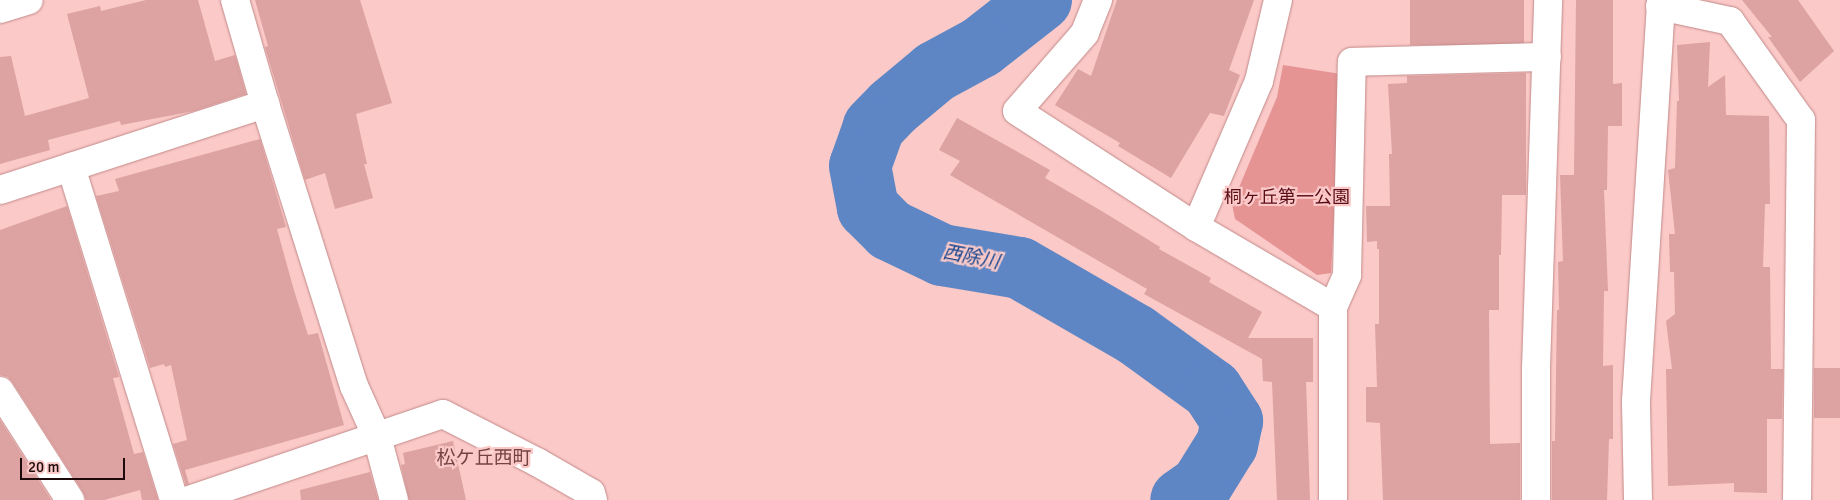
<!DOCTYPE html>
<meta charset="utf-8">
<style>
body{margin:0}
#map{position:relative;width:1840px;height:500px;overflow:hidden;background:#fac9c8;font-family:Signika,"Noto Sans JP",sans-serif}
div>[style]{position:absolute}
.green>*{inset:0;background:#e59393}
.river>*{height:62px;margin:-31px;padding:0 31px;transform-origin:31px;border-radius:31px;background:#5e86c5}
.building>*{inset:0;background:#dda2a2;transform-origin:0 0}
.roads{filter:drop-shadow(0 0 1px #c28988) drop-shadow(0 0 1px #c28988)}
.street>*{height:28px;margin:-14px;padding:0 14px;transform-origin:14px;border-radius:14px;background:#fff}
.secondary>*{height:28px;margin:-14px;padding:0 14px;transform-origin:14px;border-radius:14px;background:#fff}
span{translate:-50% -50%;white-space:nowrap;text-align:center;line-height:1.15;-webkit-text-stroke:4.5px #fac9c8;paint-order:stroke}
.park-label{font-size:18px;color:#5a0c17}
.water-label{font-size:19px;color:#10428d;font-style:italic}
.neighbourhood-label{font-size:19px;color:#764344}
.scale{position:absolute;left:20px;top:458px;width:105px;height:22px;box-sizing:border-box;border:2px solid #1e0a0b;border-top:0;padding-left:6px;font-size:15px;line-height:18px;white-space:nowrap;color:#1e0a0b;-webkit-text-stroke:4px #fac9c8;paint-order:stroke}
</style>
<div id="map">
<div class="green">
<div style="clip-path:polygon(1283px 65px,1341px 74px,1331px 273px,1317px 275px,1235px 219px,1232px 204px,1277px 97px)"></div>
</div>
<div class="river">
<div style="left:1041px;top:0;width:76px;rotate:141.9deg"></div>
<div style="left:981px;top:47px;width:52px;rotate:151.5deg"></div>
<div style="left:935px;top:72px;width:55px;rotate:140.2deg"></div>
<div style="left:893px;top:107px;width:28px;rotate:134deg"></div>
<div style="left:874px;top:127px;width:41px;rotate:109.7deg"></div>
<div style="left:860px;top:166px;width:43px;rotate:79.2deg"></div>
<div style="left:868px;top:208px;width:31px;rotate:45deg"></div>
<div style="left:890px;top:230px;width:58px;rotate:25.7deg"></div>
<div style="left:942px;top:255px;width:79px;rotate:9.5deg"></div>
<div style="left:1020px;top:268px;width:134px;rotate:30deg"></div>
<div style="left:1136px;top:335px;width:94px;rotate:35.9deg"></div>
<div style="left:1212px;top:390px;width:37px;rotate:57deg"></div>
<div style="left:1232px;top:421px;width:24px;rotate:102deg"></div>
<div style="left:1227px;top:444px;width:49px;rotate:121.8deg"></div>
<div style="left:1201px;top:486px;width:24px;rotate:145deg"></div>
</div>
<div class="building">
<div style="clip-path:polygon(146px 0,198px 0,215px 61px,235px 55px,246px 94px,194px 111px,121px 125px,120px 121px,48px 140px,50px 150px,0 164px,0 57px,11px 56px,25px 116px,89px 98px,67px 14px,100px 6px,101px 11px)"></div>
<div style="clip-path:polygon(255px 0,360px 0,392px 103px,356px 114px,367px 164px,364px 164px,373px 198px,335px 209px,325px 173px,305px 180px,265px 47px,268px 46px)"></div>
<div style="clip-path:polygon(1117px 0,1254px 0,1229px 70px,1240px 75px,1224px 116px,1210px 113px,1171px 178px,1118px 146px,1120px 143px,1055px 105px,1078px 69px,1091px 76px)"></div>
<div style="left:1410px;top:0;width:114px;height:45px"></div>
<div style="clip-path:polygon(1576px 0,1613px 0,1613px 84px,1622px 83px,1622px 126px,1608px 126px,1607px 190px,1604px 190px,1608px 291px,1604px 291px,1603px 366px,1613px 365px,1613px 439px,1609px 439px,1607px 500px,1552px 500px,1552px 441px,1555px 441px,1557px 310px,1559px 310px,1558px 262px,1563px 261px,1560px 175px,1574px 175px)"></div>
<div style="clip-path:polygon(1742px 0,1798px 0,1834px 51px,1800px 82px,1768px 37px,1772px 37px)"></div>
<div style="clip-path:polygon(1710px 42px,1708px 87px,1725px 75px,1726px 115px,1769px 116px,1770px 204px,1765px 204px,1763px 267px,1770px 267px,1771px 369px,1783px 369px,1782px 419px,1767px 419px,1767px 493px,1734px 492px,1734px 483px,1668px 486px,1666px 369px,1672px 369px,1666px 321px,1675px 314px,1674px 272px,1670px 272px,1669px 234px,1675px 234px,1668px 170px,1675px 168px,1677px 101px,1679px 101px,1677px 45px)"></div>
<div style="clip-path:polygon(1526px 73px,1526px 195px,1502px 195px,1501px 255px,1499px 255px,1499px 310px,1489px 310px,1490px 444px,1520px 443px,1520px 500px,1383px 500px,1380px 423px,1366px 422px,1366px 387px,1377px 387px,1375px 324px,1379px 324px,1379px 249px,1377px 249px,1377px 241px,1367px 242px,1366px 206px,1390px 206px,1389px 154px,1392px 154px,1388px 84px,1407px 83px,1407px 76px)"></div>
<div style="clip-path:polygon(957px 118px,1050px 170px,1045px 178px,1105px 213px,1160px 247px,1159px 249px,1211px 278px,1209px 282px,1262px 312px,1248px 338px,1313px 338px,1313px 382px,1306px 382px,1310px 500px,1277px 500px,1272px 382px,1263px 381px,1262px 359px,1144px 294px,1147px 289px,950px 175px,960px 161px,939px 150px)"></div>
<div style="clip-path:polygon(260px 139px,286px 227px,277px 229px,293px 287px,308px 335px,318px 333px,344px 425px,185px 470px,189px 484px,186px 485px,173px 444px,187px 440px,171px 365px,165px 367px,164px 364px,150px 368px,96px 196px,119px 191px,115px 179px)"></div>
<div style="clip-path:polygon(67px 206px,119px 377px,113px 378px,134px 454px,143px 452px,158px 500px,142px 500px,140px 490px,104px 500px,86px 500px,83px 492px,13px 383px,8px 377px,0 375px,0 230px)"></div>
<div style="left:1814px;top:368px;width:26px;height:50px"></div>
<div style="clip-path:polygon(0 420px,51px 500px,0 500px)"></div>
<div style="clip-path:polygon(453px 441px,466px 500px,409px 500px,401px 465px,405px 464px,403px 453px)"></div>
<div style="clip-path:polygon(370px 472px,378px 500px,301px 500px,300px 490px)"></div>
</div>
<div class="roads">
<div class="street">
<div style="left:235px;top:0;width:108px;rotate:73.9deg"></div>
<div style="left:265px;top:104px;width:296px;rotate:72.5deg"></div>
<div style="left:354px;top:386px;width:56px;rotate:65.7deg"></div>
<div style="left:377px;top:437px;width:65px;rotate:74.9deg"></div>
<div style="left:1098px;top:0;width:35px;rotate:112deg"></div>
<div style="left:1085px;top:33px;width:103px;rotate:131.1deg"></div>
<div style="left:1017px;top:111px;width:213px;rotate:32.9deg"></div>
<div style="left:1660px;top:6px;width:72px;rotate:12.1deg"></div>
<div style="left:1730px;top:21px;width:122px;rotate:54.4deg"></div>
<div style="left:1801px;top:120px;width:380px;rotate:90.6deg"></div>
<div style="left:0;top:9px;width:30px;rotate:-17deg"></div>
<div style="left:71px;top:167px;width:349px;rotate:72.8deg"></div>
<div style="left:0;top:190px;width:279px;rotate:-18deg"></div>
<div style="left:1333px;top:307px;width:35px;rotate:-66deg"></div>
<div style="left:1347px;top:275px;width:213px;rotate:-88.7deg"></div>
<div style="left:1352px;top:62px;width:195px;rotate:-1.5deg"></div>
<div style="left:0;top:391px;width:130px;rotate:57.3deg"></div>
<div style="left:189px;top:500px;width:268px;rotate:-18.7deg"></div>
<div style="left:443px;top:414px;width:106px;rotate:27.1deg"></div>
<div style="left:537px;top:462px;width:62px;rotate:29.9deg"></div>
<div style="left:591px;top:493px;width:7px;rotate:74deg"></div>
<div style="left:1536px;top:500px;width:132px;rotate:-90deg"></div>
<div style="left:1536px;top:368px;width:368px;rotate:-88.1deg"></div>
<div style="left:1638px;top:500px;width:99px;rotate:-91.2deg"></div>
<div style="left:1636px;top:401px;width:402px;rotate:-86.4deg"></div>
</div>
<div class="secondary">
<div style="left:1278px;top:0;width:83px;rotate:103.2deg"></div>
<div style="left:1259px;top:81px;width:159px;rotate:113.3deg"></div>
<div style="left:1196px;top:227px;width:159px;rotate:30.3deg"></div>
<div style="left:1333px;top:307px;width:193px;rotate:90deg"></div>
</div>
</div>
<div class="park-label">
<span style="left:1287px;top:197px">桐ヶ丘第一公園</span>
</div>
<div class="water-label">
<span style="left:971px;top:258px;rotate:11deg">西除川</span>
</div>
<div class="neighbourhood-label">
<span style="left:484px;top:459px">松ケ丘西町</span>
</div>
<div class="scale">20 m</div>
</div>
